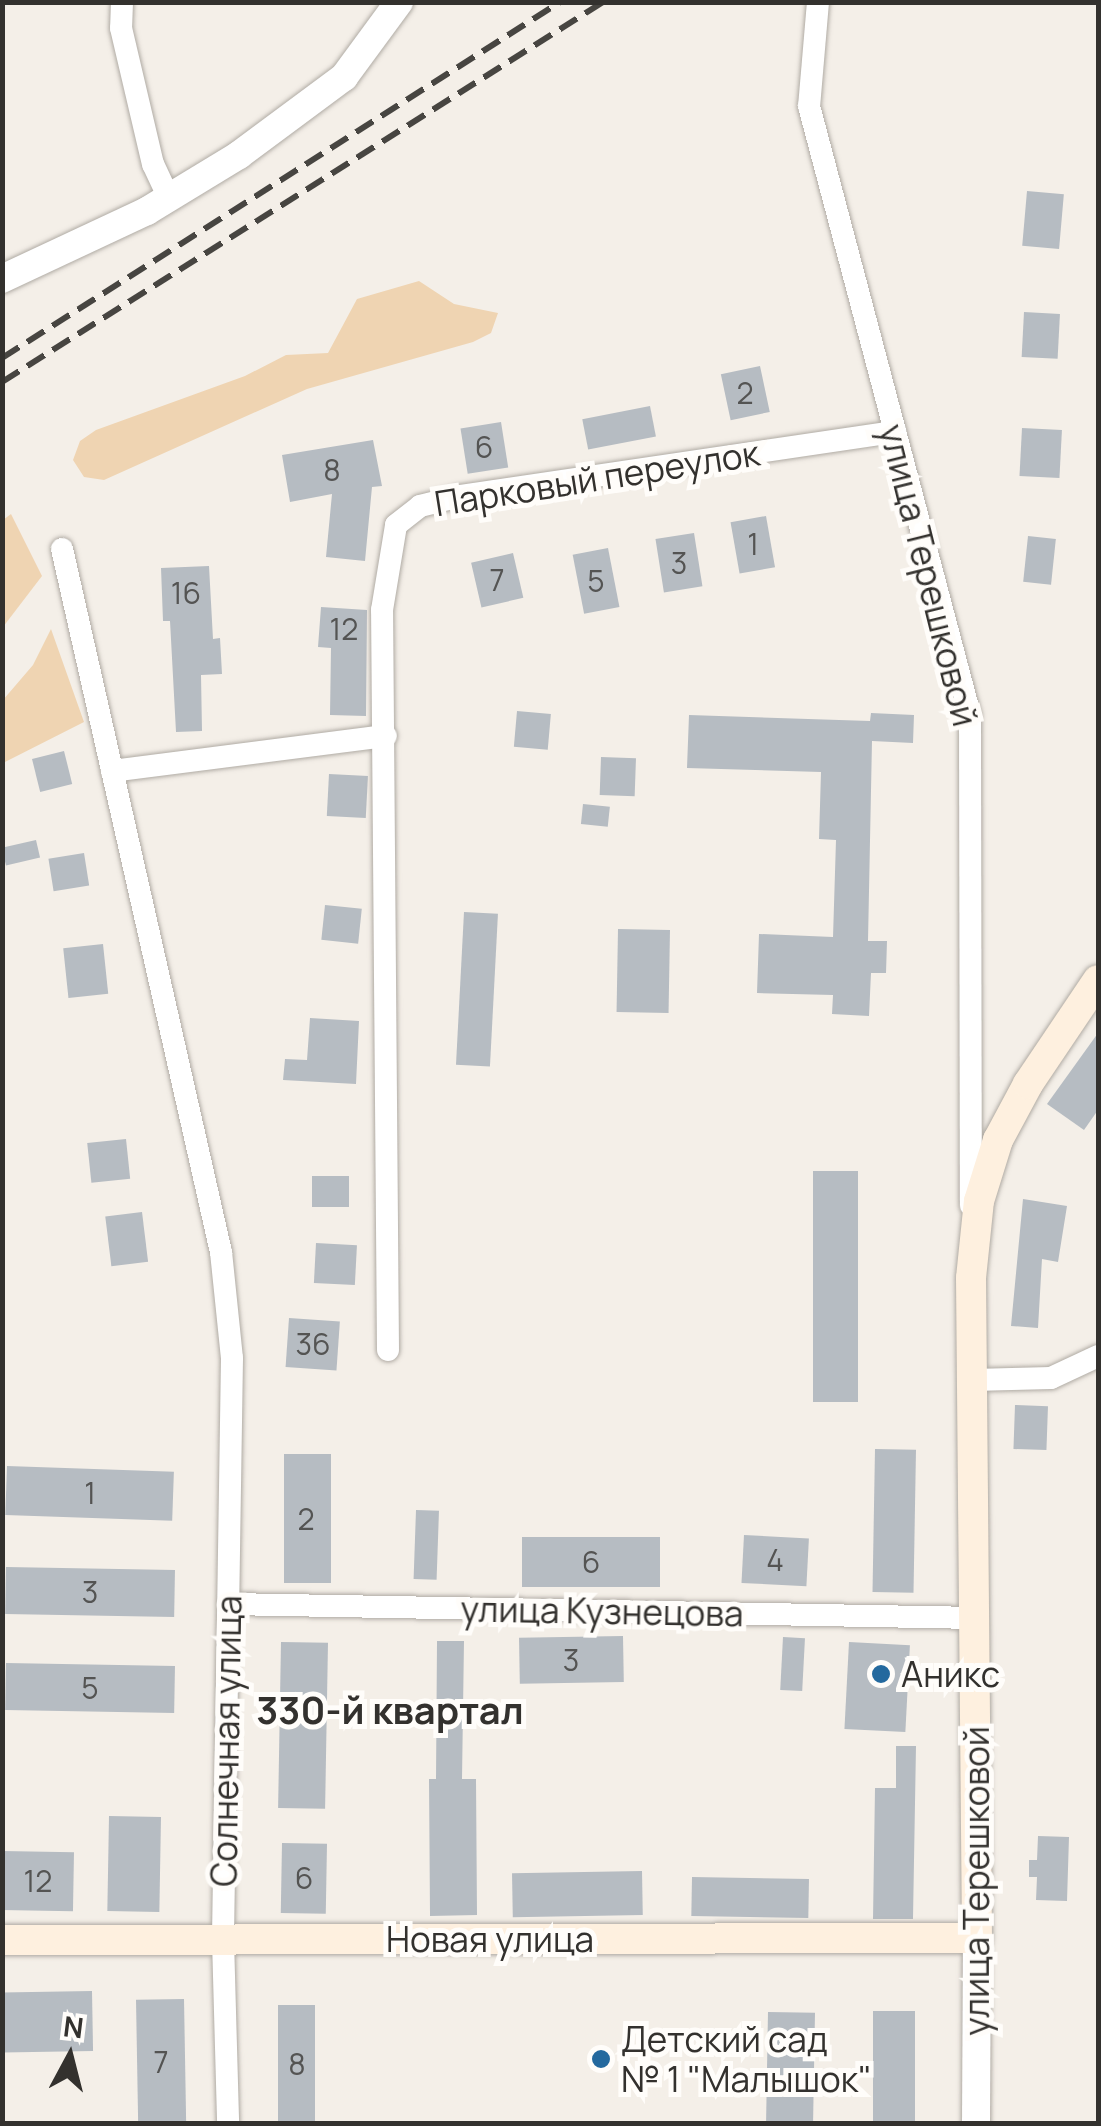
<!DOCTYPE html>
<meta charset="utf-8">
<style>
body{margin:0}
#map{position:relative;width:1101px;height:2126px;overflow:hidden;background:#f4efe8;font-family:Manrope,sans-serif}
div>[style]{position:absolute}
.green>*{inset:0;background:#efd4b2}
.building>*{inset:0;background:#b6bcc2;transform-origin:0 0}
.roads{filter:drop-shadow(0 0 2px #b0aba4) drop-shadow(0 0 2px #b0aba4)}
.minor>*{height:22px;margin:-11px;padding:0 11px;transform-origin:11px;border-radius:11px;background:#fff}
.tertiary>*{height:28px;margin:-14px;padding:0 14px;transform-origin:14px;border-radius:14px;background:#fff}
.secondary>*{height:30px;margin:-15px;padding:0 15px;transform-origin:15px;border-radius:15px;background:#fef0df}
.rail>*{height:6px;margin-top:-3px;transform-origin:0;background:repeating-linear-gradient(90deg,#474541 0 20px,transparent 0 30px)}
.dots>*{width:28px;height:28px;translate:-50% -50%;box-sizing:border-box;border:5px solid #fffdfa;border-radius:50%}
span{translate:-50% -50%;white-space:nowrap;text-align:center;line-height:1.15;-webkit-text-stroke:10px #fffdfa;paint-order:stroke}
.number-label{font-size:30px;color:#545453}
.number-label span{-webkit-text-stroke-width:0}
.street-label{font-size:35px;color:#33312e}
.poi-label{font-size:35px;color:#33312e}
.left{translate:0 -50%;text-align:left}
.neighbourhood-label{font-size:38px;color:#33312e;font-weight:700}
.frame{position:absolute;inset:0;border:5px solid #33312e;pointer-events:none}
.north{position:absolute;left:20px;top:2006px;width:100px;height:100px;-webkit-text-stroke:8px #fffdfa;paint-order:stroke;rotate:7deg;font-size:28px;font-weight:700;line-height:40px;text-align:center;color:#33312e}
.north::after{content:'';display:block;margin:auto;width:35px;height:45px;background:#33312e;clip-path:polygon(50% 0,100% 100%,50% 72%,0 100%)}
</style>
<div id="map">
<div class="green">
<div style="clip-path:polygon(419px 281px,454px 304px,498px 313px,491px 333px,473px 342px,307px 389px,104px 480px,84px 477px,73px 460px,80px 441px,96px 430px,245px 376px,286px 355px,328px 353px,357px 299px)"></div>
<div style="clip-path:polygon(11px 514px,42px 576px,3px 627px,3px 520px)"></div>
<div style="clip-path:polygon(51px 629px,84px 722px,3px 763px,3px 700px,33px 665px)"></div>
</div>
<div class="building">
<div style="left:1027px;top:191px;width:37px;height:55px;rotate:5deg"></div>
<div style="left:1024px;top:312px;width:36px;height:45px;rotate:3deg"></div>
<div style="left:760px;top:366px;width:47px;height:40px;rotate:78deg"></div>
<div style="left:650px;top:406px;width:31px;height:69px;rotate:79deg"></div>
<div style="left:501px;top:422px;width:46px;height:41px;rotate:81deg"></div>
<div style="left:1022px;top:428px;width:40px;height:48px;rotate:3deg"></div>
<div style="clip-path:polygon(373px 440px,382px 486px,372px 487px,365px 561px,326px 557px,332px 494px,290px 502px,282px 455px)"></div>
<div style="left:766px;top:516px;width:52px;height:36px;rotate:80deg"></div>
<div style="left:694px;top:533px;width:54px;height:39px;rotate:81deg"></div>
<div style="left:1028px;top:536px;width:28px;height:46px;rotate:6deg"></div>
<div style="left:608px;top:548px;width:60px;height:36px;rotate:79deg"></div>
<div style="left:513px;top:553px;width:46px;height:43px;rotate:77deg"></div>
<div style="clip-path:polygon(209px 566px,213px 639px,220px 638px,222px 674px,201px 675px,202px 731px,176px 732px,170px 621px,163px 621px,161px 568px)"></div>
<div style="clip-path:polygon(321px 607px,367px 610px,366px 716px,330px 715px,331px 648px,318px 647px)"></div>
<div style="left:517px;top:711px;width:34px;height:36px;rotate:5deg"></div>
<div style="clip-path:polygon(871px 713px,914px 715px,913px 743px,872px 741px,868px 941px,887px 941px,886px 973px,871px 973px,869px 1016px,832px 1014px,833px 995px,757px 993px,759px 934px,833px 937px,836px 840px,819px 839px,821px 772px,687px 768px,689px 715px,870px 721px)"></div>
<div style="left:64px;top:751px;width:34px;height:33px;rotate:76deg"></div>
<div style="left:601px;top:757px;width:35px;height:38px;rotate:2deg"></div>
<div style="left:329px;top:774px;width:39px;height:42px;rotate:3deg"></div>
<div style="left:583px;top:804px;width:27px;height:20px;rotate:6deg"></div>
<div style="left:36px;top:840px;width:18px;height:35px;rotate:77deg"></div>
<div style="left:84px;top:853px;width:33px;height:36px;rotate:81deg"></div>
<div style="left:325px;top:905px;width:37px;height:35px;rotate:6deg"></div>
<div style="left:464px;top:912px;width:34px;height:153px;rotate:3deg"></div>
<div style="left:618px;top:929px;width:52px;height:83px;rotate:1deg"></div>
<div style="left:103px;top:944px;width:50px;height:40px;rotate:84deg"></div>
<div style="clip-path:polygon(310px 1018px,359px 1021px,356px 1084px,283px 1080px,285px 1059px,307px 1060px)"></div>
<div style="clip-path:polygon(1098px 1033px,1098px 1110px,1084px 1130px,1047px 1104px)"></div>
<div style="left:126px;top:1139px;width:40px;height:39px;rotate:84deg"></div>
<div style="left:813px;top:1171px;width:45px;height:231px"></div>
<div style="left:312px;top:1176px;width:37px;height:31px"></div>
<div style="clip-path:polygon(1023px 1199px,1067px 1206px,1058px 1262px,1042px 1259px,1038px 1328px,1011px 1326px)"></div>
<div style="left:142px;top:1212px;width:50px;height:37px;rotate:83deg"></div>
<div style="left:316px;top:1243px;width:41px;height:40px;rotate:3deg"></div>
<div style="left:289px;top:1318px;width:51px;height:49px;rotate:4deg"></div>
<div style="left:1015px;top:1405px;width:33px;height:44px;rotate:2deg"></div>
<div style="left:875px;top:1449px;width:41px;height:143px;rotate:1deg"></div>
<div style="left:284px;top:1454px;width:47px;height:129px"></div>
<div style="left:7px;top:1466px;width:167px;height:49px;rotate:2deg"></div>
<div style="left:416px;top:1510px;width:23px;height:69px;rotate:2deg"></div>
<div style="left:744px;top:1535px;width:65px;height:48px;rotate:3deg"></div>
<div style="left:522px;top:1537px;width:138px;height:50px"></div>
<div style="left:6px;top:1567px;width:169px;height:47px;rotate:1deg"></div>
<div style="left:623px;top:1636px;width:46px;height:104px;rotate:89deg"></div>
<div style="left:783px;top:1637px;width:22px;height:53px;rotate:3deg"></div>
<div style="clip-path:polygon(437px 1641px,464px 1641px,462px 1779px,476px 1779px,477px 1915px,430px 1916px,429px 1779px,436px 1779px)"></div>
<div style="left:281px;top:1642px;width:47px;height:166px;rotate:1deg"></div>
<div style="left:849px;top:1642px;width:61px;height:87px;rotate:3deg"></div>
<div style="left:6px;top:1663px;width:169px;height:47px;rotate:1deg"></div>
<div style="clip-path:polygon(896px 1746px,916px 1746px,913px 1919px,873px 1919px,875px 1788px,896px 1788px)"></div>
<div style="left:109px;top:1816px;width:52px;height:95px;rotate:1deg"></div>
<div style="clip-path:polygon(1038px 1836px,1069px 1837px,1067px 1901px,1036px 1900px,1037px 1877px,1029px 1877px,1029px 1860px,1037px 1860px)"></div>
<div style="left:282px;top:1843px;width:45px;height:70px;rotate:1deg"></div>
<div style="left:2px;top:1851px;width:72px;height:59px;rotate:1deg"></div>
<div style="left:642px;top:1871px;width:44px;height:130px;rotate:89deg"></div>
<div style="left:692px;top:1877px;width:117px;height:39px;rotate:1deg"></div>
<div style="left:92px;top:1991px;width:60px;height:90px;rotate:89deg"></div>
<div style="left:184px;top:1999px;width:125px;height:48px;rotate:89deg"></div>
<div style="left:278px;top:2005px;width:37px;height:119px"></div>
<div style="left:873px;top:2011px;width:42px;height:113px"></div>
<div style="left:768px;top:2012px;width:47px;height:112px;rotate:1deg"></div>
</div>
<div class="roads">
<div class="minor">
<div style="left:122px;top:2px;width:26px;rotate:92deg"></div>
<div style="left:121px;top:28px;width:140px;rotate:76.8deg"></div>
<div style="left:153px;top:164px;width:38px;rotate:65deg"></div>
<div style="left:818px;top:2px;width:104px;rotate:94.9deg"></div>
<div style="left:809px;top:106px;width:630px;rotate:75.19deg"></div>
<div style="left:970px;top:715px;width:490px;rotate:89.9deg"></div>
<div style="left:62px;top:549px;width:721px;rotate:77.26deg"></div>
<div style="left:221px;top:1252px;width:107px;rotate:84.1deg"></div>
<div style="left:232px;top:1358px;width:582px;rotate:90.89deg"></div>
<div style="left:223px;top:1940px;width:184px;rotate:88.4deg"></div>
<div style="left:112px;top:771px;width:276px;rotate:-7.3deg"></div>
<div style="left:388px;top:1350px;width:740px;rotate:-90.46deg"></div>
<div style="left:382px;top:610px;width:86px;rotate:-80.6deg"></div>
<div style="left:396px;top:525px;width:31px;rotate:-38deg"></div>
<div style="left:420px;top:506px;width:41px;rotate:-14deg"></div>
<div style="left:460px;top:496px;width:440px;rotate:-8.4deg"></div>
<div style="left:973px;top:1380px;width:78px;rotate:-1.5deg"></div>
<div style="left:1051px;top:1378px;width:52px;rotate:-25.1deg"></div>
<div style="left:228px;top:1604px;width:747px;rotate:1.07deg"></div>
</div>
<div class="tertiary">
<div style="left:2px;top:279px;width:160px;rotate:-25.1deg"></div>
<div style="left:147px;top:211px;width:108px;rotate:-31.3deg"></div>
<div style="left:239px;top:155px;width:131px;rotate:-36.6deg"></div>
<div style="left:344px;top:77px;width:93px;rotate:-53.7deg"></div>
<div style="left:976px;top:2124px;width:186px;rotate:-89.7deg"></div>
</div>
<div class="secondary">
<div style="left:2px;top:1940px;width:975px;rotate:-0.12deg"></div>
<div style="left:977px;top:1938px;width:660px;rotate:-90.52deg"></div>
<div style="left:971px;top:1278px;width:77px;rotate:-84.1deg"></div>
<div style="left:979px;top:1201px;width:64px;rotate:-72.7deg"></div>
<div style="left:998px;top:1140px;width:64px;rotate:-61.8deg"></div>
<div style="left:1028px;top:1084px;width:125px;rotate:-56.1deg"></div>
</div>
</div>
<div class="rail">
<div style="left:2px;top:358px;width:662px;rotate:-32.54deg"></div>
<div style="left:2px;top:382px;width:711px;rotate:-32.3deg"></div>
</div>
<div class="dots">
<div style="left:881px;top:1674px;background:#24699e"></div>
<div style="left:601px;top:2059px;background:#24699e"></div>
</div>
<div class="number-label">
<span style="left:745px;top:393px">2</span>
<span style="left:484px;top:447px">6</span>
<span style="left:332px;top:470px">8</span>
<span style="left:753px;top:544px">1</span>
<span style="left:679px;top:563px">3</span>
<span style="left:497px;top:580px">7</span>
<span style="left:596px;top:581px">5</span>
<span style="left:186px;top:593px">16</span>
<span style="left:344px;top:629px">12</span>
<span style="left:313px;top:1344px">36</span>
<span style="left:90px;top:1493px">1</span>
<span style="left:306px;top:1519px">2</span>
<span style="left:775px;top:1560px">4</span>
<span style="left:591px;top:1562px">6</span>
<span style="left:90px;top:1592px">3</span>
<span style="left:571px;top:1660px">3</span>
<span style="left:90px;top:1688px">5</span>
<span style="left:304px;top:1878px">6</span>
<span style="left:38px;top:1881px">12</span>
<span style="left:161px;top:2062px">7</span>
<span style="left:297px;top:2064px">8</span>
</div>
<div class="street-label">
<span style="left:597px;top:478px;rotate:-9deg">Парковый переулок</span>
<span style="left:929px;top:575px;rotate:76deg">улица Терешковой</span>
<span style="left:602px;top:1611px;rotate:1deg">улица Кузнецова</span>
<span style="left:226px;top:1741px;rotate:-89deg">Солнечная улица</span>
<span style="left:976px;top:1881px;rotate:-90deg">улица Терешковой</span>
<span style="left:490px;top:1939px">Новая улица</span>
</div>
<div class="poi-label">
<span class="left" style="left:901px;top:1674px">Аникс</span>
<span class="left" style="left:621px;top:2059px">Детский сад<br>№ 1 "Малышок"</span>
</div>
<div class="neighbourhood-label">
<span style="left:390px;top:1710px">330-й квартал</span>
</div>
<div class="frame"></div>
<div class="north">N</div>
</div>
